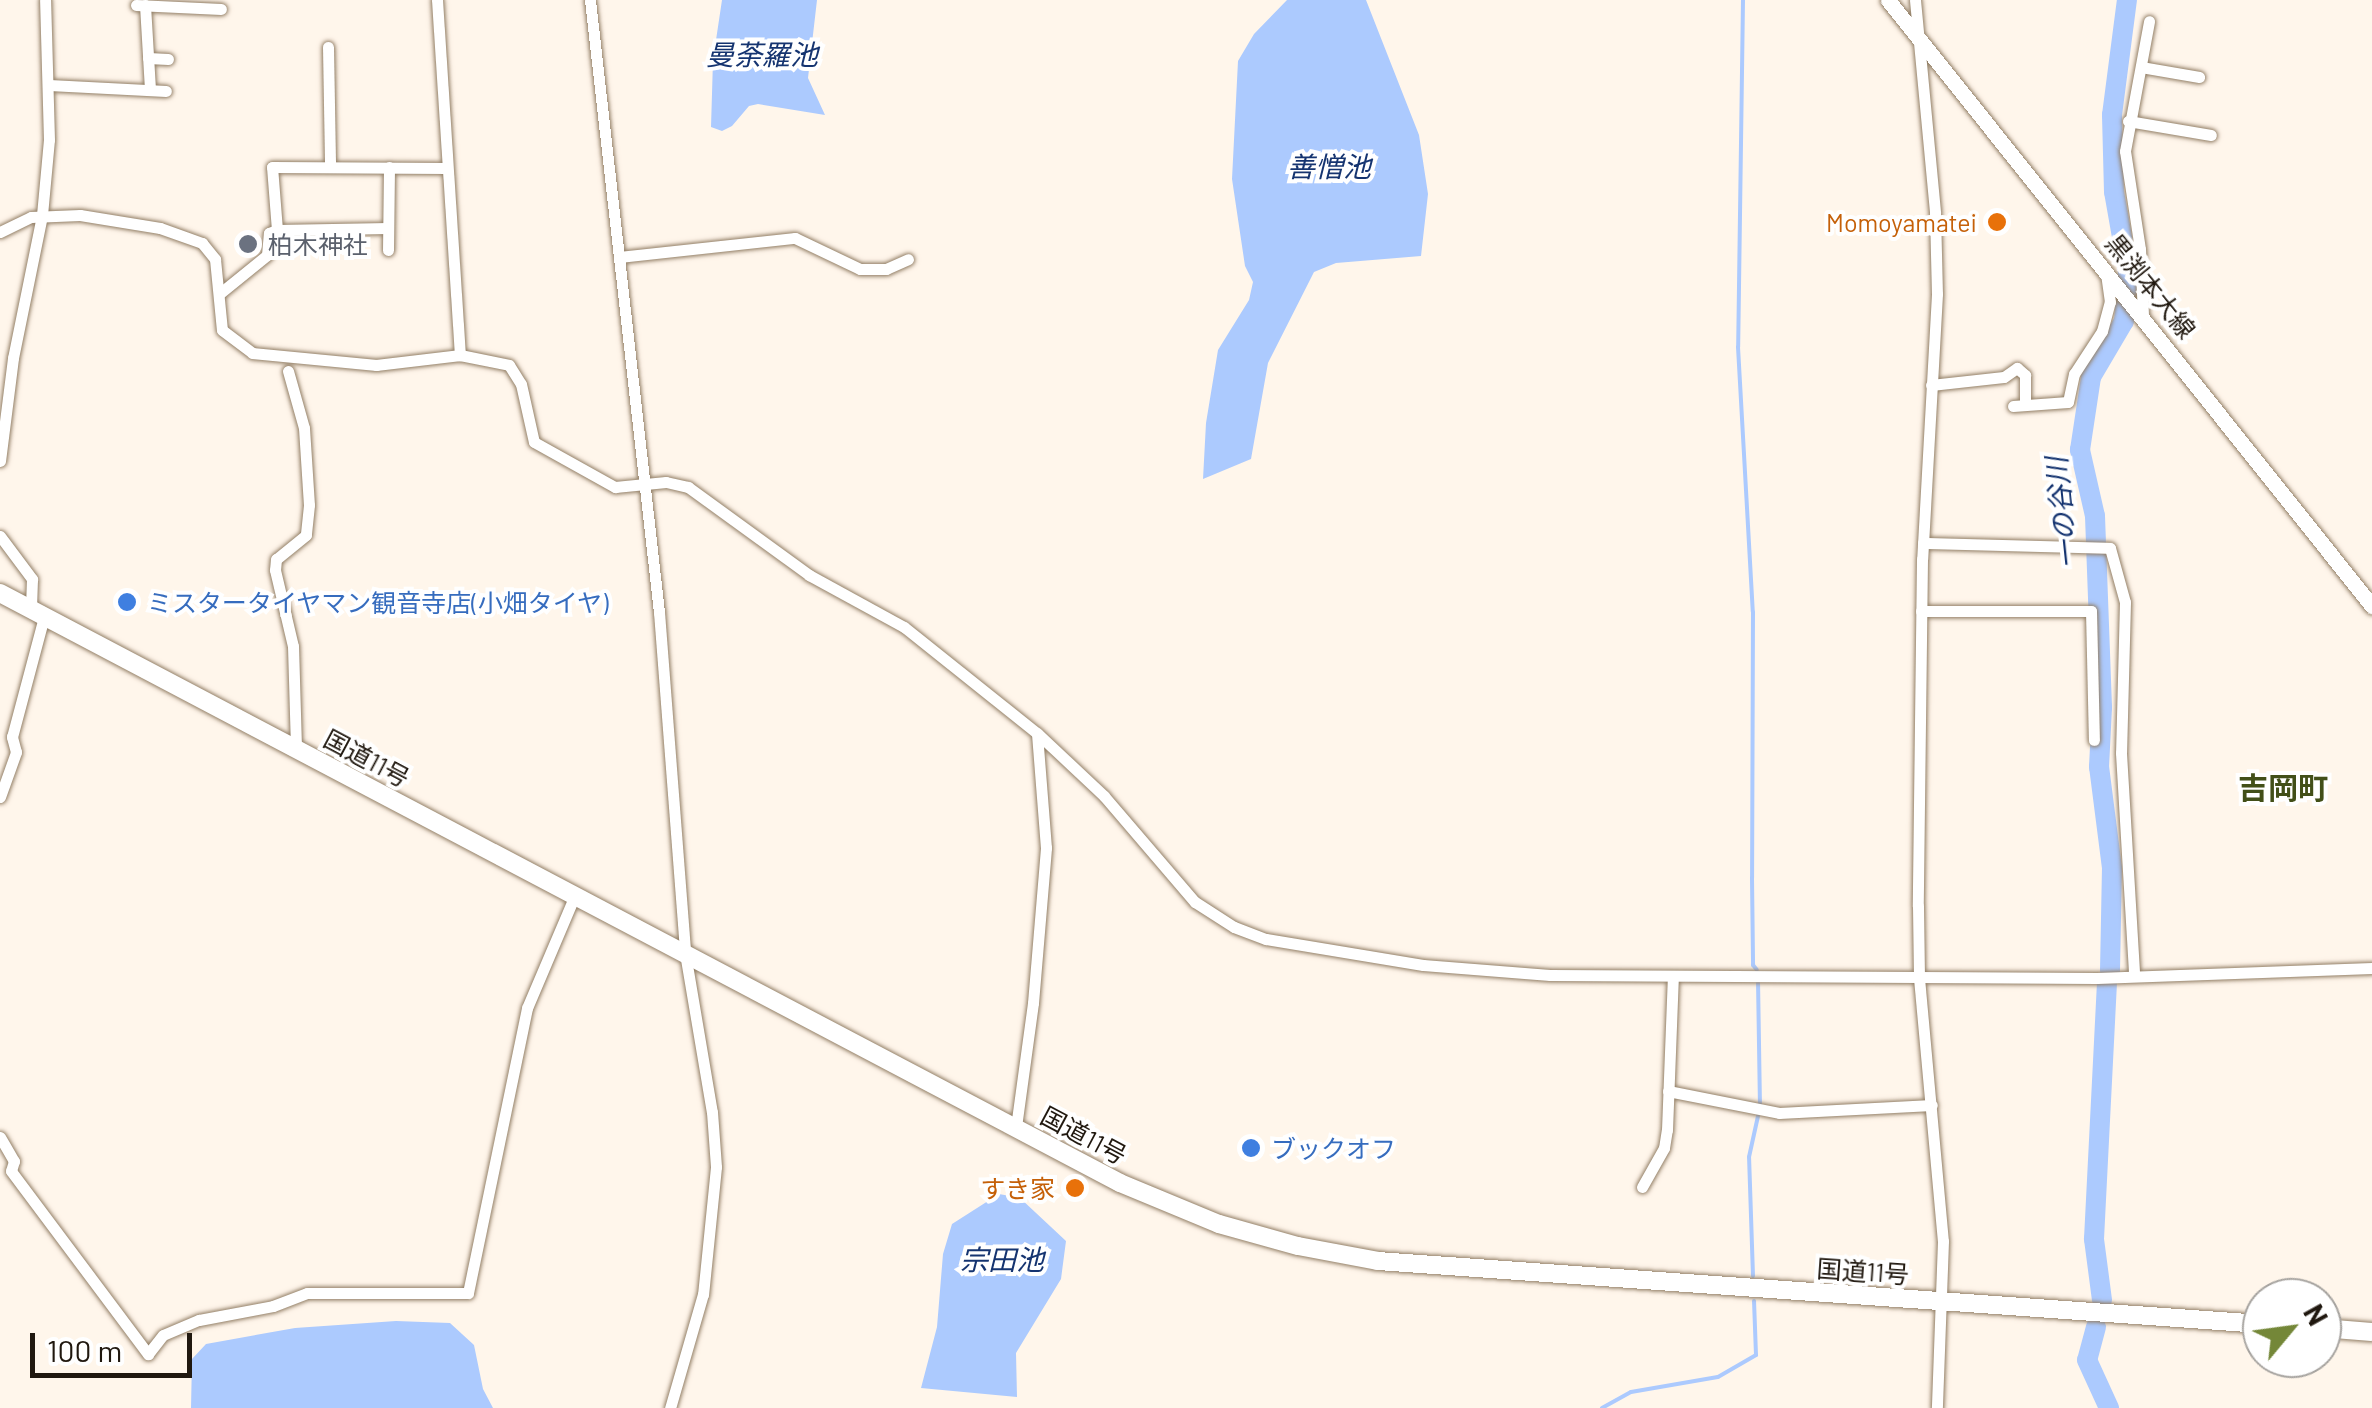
<!DOCTYPE html>
<meta charset="utf-8">
<style>
body{margin:0}
#map{position:relative;width:2372px;height:1408px;overflow:hidden;background:#fff6eb;font-family:Barlow,"Noto Sans JP",sans-serif}
div>[style]{position:absolute}
.water>*{inset:0;background:#accafe}
.stream>*{height:4px;margin:-2px;padding:0 2px;transform-origin:2px;border-radius:2px;background:#accafe}
.river>*{height:20px;margin:-10px;padding:0 10px;transform-origin:10px;border-radius:10px;background:#accafe}
.roads{filter:drop-shadow(0 0 2px #937f66) drop-shadow(0 0 2px #937f66)}
.minor>*{height:11px;margin:-5.5px;padding:0 5.5px;transform-origin:5.5px;border-radius:5.5px;background:#fff}
.major>*{height:15px;margin:-7.5px;padding:0 7.5px;transform-origin:7.5px;border-radius:7.5px;background:#fff}
.highway>*{height:18px;margin:-9px;padding:0 9px;transform-origin:9px;border-radius:9px;background:#fff}
.dots>*{width:28px;height:28px;translate:-50% -50%;box-sizing:border-box;border:5px solid #fff;border-radius:50%}
span{translate:-50% -50%;white-space:nowrap;text-align:center;line-height:1.15;-webkit-text-stroke:8px #fff;paint-order:stroke}
.food-label{font-size:25px;color:#c56008}
.right{translate:-100% -50%;text-align:right}
.worship-label{font-size:25px;color:#5b616d}
.left{translate:0 -50%;text-align:left}
.street-label{font-size:25px;color:#20180f}
.shop-label{font-size:25px;color:#366cbe}
.water-label{font-size:28px;color:#153470;font-style:italic}
.quarter-label{font-size:30px;color:#424f18;font-weight:700}
.north{position:absolute;left:2242px;top:1278px;width:100px;height:100px;box-sizing:border-box;background:#fff;border:2px solid #a6a39f;border-radius:50%;rotate:61deg;font-size:28px;font-weight:700;line-height:40px;text-align:center;color:#20180f}
.north::after{content:'';display:block;margin:auto;width:35px;height:45px;background:#748738;clip-path:polygon(50% 0,100% 100%,50% 72%,0 100%)}
.scale{position:absolute;left:30px;top:1333px;width:162px;height:45px;box-sizing:border-box;border:5px solid #20180f;border-top:0;padding-left:12px;font-size:30px;line-height:35px;white-space:nowrap;color:#20180f;-webkit-text-stroke:8px #fff;paint-order:stroke}
</style>
<div id="map">
<div class="water">
<div style="clip-path:polygon(722px 0,817px 0,808px 78px,825px 115px,758px 104px,749px 106px,732px 126px,722px 131px,711px 127px,713px 60px)"></div>
<div style="clip-path:polygon(1287px 0,1366px 0,1419px 135px,1428px 194px,1421px 256px,1336px 263px,1314px 272px,1268px 363px,1251px 459px,1203px 479px,1206px 423px,1218px 350px,1249px 300px,1253px 282px,1245px 266px,1232px 179px,1238px 61px,1254px 34px)"></div>
<div style="clip-path:polygon(999px 1194px,1020px 1198px,1066px 1241px,1061px 1279px,1016px 1353px,1017px 1397px,921px 1388px,937px 1327px,943px 1254px,952px 1224px)"></div>
<div style="clip-path:polygon(396px 1321px,450px 1323px,474px 1345px,483px 1389px,493px 1408px,191px 1408px,192px 1359px,206px 1344px,295px 1328px)"></div>
</div>
<div class="stream">
<div style="left:1743px;top:0;width:347px;rotate:90.8deg"></div>
<div style="left:1738px;top:347px;width:265px;rotate:86.8deg"></div>
<div style="left:1753px;top:612px;width:266px;rotate:90.2deg"></div>
<div style="left:1752px;top:878px;width:87px;rotate:89.3deg"></div>
<div style="left:1753px;top:965px;width:6px;rotate:51deg"></div>
<div style="left:1758px;top:980px;width:124px;rotate:89.1deg"></div>
<div style="left:1753px;top:1276px;width:119px;rotate:-91.9deg"></div>
<div style="left:1749px;top:1157px;width:42px;rotate:-77.6deg"></div>
<div style="left:1602px;top:1408px;width:33px;rotate:-29deg"></div>
<div style="left:1631px;top:1392px;width:88px;rotate:-9.8deg"></div>
<div style="left:1718px;top:1377px;width:44px;rotate:-30.1deg"></div>
<div style="left:1756px;top:1355px;width:54px;rotate:-92.1deg"></div>
</div>
<div class="river">
<div style="left:2110px;top:971px;width:103px;rotate:-88.9deg"></div>
<div style="left:2112px;top:868px;width:102px;rotate:-97.3deg"></div>
<div style="left:2099px;top:767px;width:60px;rotate:-87.1deg"></div>
<div style="left:2102px;top:707px;width:191px;rotate:-92.1deg"></div>
<div style="left:2095px;top:516px;width:68px;rotate:-102.8deg"></div>
<div style="left:2080px;top:450px;width:74px;rotate:-81.4deg"></div>
<div style="left:2091px;top:377px;width:65px;rotate:-59.5deg"></div>
<div style="left:2124px;top:321px;width:50px;rotate:-85.4deg"></div>
<div style="left:2128px;top:271px;width:80px;rotate:-100deg"></div>
<div style="left:2114px;top:192px;width:77px;rotate:-91.5deg"></div>
<div style="left:2112px;top:115px;width:116px;rotate:-82.6deg"></div>
<div style="left:2102px;top:1300px;width:62px;rotate:-97.5deg"></div>
<div style="left:2094px;top:1239px;width:255px;rotate:-87.1deg"></div>
<div style="left:2096px;top:1327px;width:34px;rotate:105deg"></div>
<div style="left:2087px;top:1360px;width:53px;rotate:65.4deg"></div>
</div>
<div class="roads">
<div class="minor">
<div style="left:437px;top:0;width:356px;rotate:86.3deg"></div>
<div style="left:590px;top:0;width:616px;rotate:83.57deg"></div>
<div style="left:659px;top:612px;width:342px;rotate:85.6deg"></div>
<div style="left:685px;top:953px;width:161px;rotate:80.4deg"></div>
<div style="left:712px;top:1112px;width:55px;rotate:85.8deg"></div>
<div style="left:716px;top:1167px;width:128px;rotate:95.8deg"></div>
<div style="left:703px;top:1294px;width:119px;rotate:106.1deg"></div>
<div style="left:1915px;top:0;width:214px;rotate:84.6deg"></div>
<div style="left:1935px;top:213px;width:81px;rotate:88.6deg"></div>
<div style="left:1937px;top:294px;width:265px;rotate:93.2deg"></div>
<div style="left:1922px;top:559px;width:347px;rotate:90.7deg"></div>
<div style="left:1918px;top:906px;width:72px;rotate:89.2deg"></div>
<div style="left:1919px;top:978px;width:264px;rotate:84.8deg"></div>
<div style="left:1943px;top:1241px;width:167px;rotate:92.1deg"></div>
<div style="left:136px;top:5px;width:85px;rotate:2.7deg"></div>
<div style="left:145px;top:5px;width:84px;rotate:86.6deg"></div>
<div style="left:328px;top:47px;width:120px;rotate:89deg"></div>
<div style="left:148px;top:58px;width:20px;rotate:3deg"></div>
<div style="left:2141px;top:67px;width:59px;rotate:9.8deg"></div>
<div style="left:49px;top:85px;width:117px;rotate:2.9deg"></div>
<div style="left:2128px;top:121px;width:84px;rotate:9.6deg"></div>
<div style="left:388px;top:228px;width:111px;rotate:179deg"></div>
<div style="left:277px;top:230px;width:63px;rotate:-94.5deg"></div>
<div style="left:272px;top:167px;width:175px;rotate:0.3deg"></div>
<div style="left:0;top:232px;width:34px;rotate:-26deg"></div>
<div style="left:31px;top:217px;width:49px;rotate:-2.3deg"></div>
<div style="left:80px;top:215px;width:81px;rotate:9.2deg"></div>
<div style="left:160px;top:228px;width:45px;rotate:19.7deg"></div>
<div style="left:202px;top:243px;width:21px;rotate:51deg"></div>
<div style="left:215px;top:259px;width:71px;rotate:84.4deg"></div>
<div style="left:222px;top:330px;width:38px;rotate:37deg"></div>
<div style="left:252px;top:353px;width:125px;rotate:5.5deg"></div>
<div style="left:376px;top:365px;width:85px;rotate:-6.8deg"></div>
<div style="left:460px;top:355px;width:50px;rotate:11.5deg"></div>
<div style="left:509px;top:365px;width:22px;rotate:58deg"></div>
<div style="left:521px;top:384px;width:59px;rotate:77.4deg"></div>
<div style="left:534px;top:442px;width:93px;rotate:29.1deg"></div>
<div style="left:615px;top:487px;width:51px;rotate:-5.6deg"></div>
<div style="left:666px;top:482px;width:23px;rotate:13deg"></div>
<div style="left:688px;top:487px;width:150px;rotate:36deg"></div>
<div style="left:809px;top:575px;width:108px;rotate:28.7deg"></div>
<div style="left:904px;top:627px;width:170px;rotate:38.6deg"></div>
<div style="left:1037px;top:733px;width:92px;rotate:43.2deg"></div>
<div style="left:1104px;top:796px;width:140px;rotate:49.4deg"></div>
<div style="left:1195px;top:902px;width:46px;rotate:32.7deg"></div>
<div style="left:1234px;top:927px;width:34px;rotate:21deg"></div>
<div style="left:1266px;top:939px;width:159px;rotate:9.4deg"></div>
<div style="left:1423px;top:965px;width:127px;rotate:4.5deg"></div>
<div style="left:1550px;top:975px;width:547px;rotate:0.31deg"></div>
<div style="left:2097px;top:978px;width:275px;rotate:-2.1deg"></div>
<div style="left:388px;top:250px;width:83px;rotate:-89.3deg"></div>
<div style="left:619px;top:257px;width:177px;rotate:-6.2deg"></div>
<div style="left:795px;top:238px;width:72px;rotate:25.5deg"></div>
<div style="left:860px;top:269px;width:26px"></div>
<div style="left:886px;top:269px;width:24px;rotate:-24deg"></div>
<div style="left:219px;top:294px;width:62px;rotate:-39.1deg"></div>
<div style="left:267px;top:255px;width:22px;rotate:-85deg"></div>
<div style="left:269px;top:233px;width:9px;rotate:-21deg"></div>
<div style="left:2143px;top:315px;width:66px;rotate:-92.6deg"></div>
<div style="left:2140px;top:249px;width:99px;rotate:-98.7deg"></div>
<div style="left:2125px;top:151px;width:132px;rotate:-79.5deg"></div>
<div style="left:288px;top:371px;width:59px;rotate:74.3deg"></div>
<div style="left:304px;top:428px;width:77px;rotate:86.3deg"></div>
<div style="left:309px;top:505px;width:30px;rotate:96deg"></div>
<div style="left:306px;top:535px;width:38px;rotate:141deg"></div>
<div style="left:276px;top:559px;width:11px;rotate:95deg"></div>
<div style="left:275px;top:570px;width:78px;rotate:76.7deg"></div>
<div style="left:293px;top:646px;width:103px;rotate:88.3deg"></div>
<div style="left:1931px;top:385px;width:73px;rotate:-6.3deg"></div>
<div style="left:2004px;top:377px;width:16px;rotate:-35deg"></div>
<div style="left:2017px;top:368px;width:11px;rotate:41deg"></div>
<div style="left:2025px;top:375px;width:30px;rotate:90deg"></div>
<div style="left:2013px;top:406px;width:55px;rotate:-4.2deg"></div>
<div style="left:2068px;top:402px;width:29px;rotate:-78deg"></div>
<div style="left:2074px;top:374px;width:51px;rotate:-56.9deg"></div>
<div style="left:2102px;top:331px;width:30px;rotate:-75deg"></div>
<div style="left:2110px;top:302px;width:29px;rotate:-98deg"></div>
<div style="left:0;top:461px;width:104px;rotate:-82.8deg"></div>
<div style="left:13px;top:358px;width:146px;rotate:-78.5deg"></div>
<div style="left:42px;top:215px;width:75px;rotate:-84.7deg"></div>
<div style="left:49px;top:140px;width:140px;rotate:-91.6deg"></div>
<div style="left:0;top:536px;width:54px;rotate:53.3deg"></div>
<div style="left:32px;top:579px;width:31px;rotate:92deg"></div>
<div style="left:1923px;top:543px;width:187px;rotate:1.5deg"></div>
<div style="left:2110px;top:548px;width:56px;rotate:74.5deg"></div>
<div style="left:2125px;top:602px;width:151px;rotate:91.5deg"></div>
<div style="left:2121px;top:753px;width:222px;rotate:86.6deg"></div>
<div style="left:1921px;top:611px;width:170px"></div>
<div style="left:2091px;top:611px;width:129px;rotate:88.7deg"></div>
<div style="left:0;top:797px;width:48px;rotate:-70.4deg"></div>
<div style="left:16px;top:752px;width:16px;rotate:-105deg"></div>
<div style="left:12px;top:737px;width:124px;rotate:-75.1deg"></div>
<div style="left:1668px;top:1091px;width:113px;rotate:11.2deg"></div>
<div style="left:1779px;top:1113px;width:153px;rotate:-3deg"></div>
<div style="left:1016px;top:1127px;width:125px;rotate:-82.2deg"></div>
<div style="left:1033px;top:1003px;width:156px;rotate:-85.2deg"></div>
<div style="left:1046px;top:848px;width:114px;rotate:-94.5deg"></div>
<div style="left:0;top:1137px;width:28px;rotate:60deg"></div>
<div style="left:14px;top:1161px;width:10px;rotate:107deg"></div>
<div style="left:11px;top:1171px;width:229px;rotate:53.2deg"></div>
<div style="left:148px;top:1354px;width:24px;rotate:-52deg"></div>
<div style="left:163px;top:1335px;width:39px;rotate:-23deg"></div>
<div style="left:199px;top:1320px;width:75px;rotate:-10.7deg"></div>
<div style="left:273px;top:1306px;width:36px;rotate:-21deg"></div>
<div style="left:307px;top:1293px;width:161px"></div>
<div style="left:468px;top:1293px;width:291px;rotate:-78.3deg"></div>
<div style="left:527px;top:1008px;width:123px;rotate:-67deg"></div>
<div style="left:1642px;top:1187px;width:45px;rotate:-60.6deg"></div>
<div style="left:1664px;top:1148px;width:18px;rotate:-81deg"></div>
<div style="left:1667px;top:1130px;width:154px;rotate:-87.8deg"></div>
</div>
<div class="major">
<div style="left:1888px;top:0;width:776px;rotate:51.39deg"></div>
</div>
<div class="highway">
<div style="left:0;top:593px;width:1266px;rotate:27.78deg"></div>
<div style="left:1120px;top:1183px;width:107px;rotate:22.5deg"></div>
<div style="left:1219px;top:1224px;width:82px;rotate:15.6deg"></div>
<div style="left:1298px;top:1246px;width:81px;rotate:10.6deg"></div>
<div style="left:1378px;top:1261px;width:886px;rotate:4.08deg"></div>
<div style="left:2322px;top:1328px;width:50px;rotate:4.6deg"></div>
</div>
</div>
<div class="dots">
<div style="left:1997px;top:222px;background:#e8710a"></div>
<div style="left:248px;top:244px;background:#6b7280"></div>
<div style="left:127px;top:602px;background:#3f7fe0"></div>
<div style="left:1251px;top:1148px;background:#3f7fe0"></div>
<div style="left:1075px;top:1188px;background:#e8710a"></div>
</div>
<div class="food-label">
<span class="right" style="left:1977px;top:222px">Momoyamatei</span>
<span class="right" style="left:1055px;top:1188px">すき家</span>
</div>
<div class="worship-label">
<span class="left" style="left:268px;top:244px">柏木神社</span>
</div>
<div class="street-label">
<span style="left:2151px;top:286px;rotate:51deg">黒渕本大線</span>
<span style="left:367px;top:758px;rotate:28deg">国道11号</span>
<span style="left:1084px;top:1135px;rotate:28deg">国道11号</span>
<span style="left:1863px;top:1271px;rotate:4deg">国道11号</span>
</div>
<div class="shop-label">
<span class="left" style="left:147px;top:602px">ミスタータイヤマン観音寺店(小畑タイヤ)</span>
<span class="left" style="left:1271px;top:1148px">ブックオフ</span>
</div>
<div class="water-label">
<span style="left:762px;top:54px">曼荼羅池</span>
<span style="left:1329px;top:166px">善憎池</span>
<span style="left:2061px;top:513px;rotate:-96deg">一の谷川</span>
<span style="left:1002px;top:1259px">宗田池</span>
</div>
<div class="quarter-label">
<span style="left:2283px;top:787px">吉岡町</span>
</div>
<div class="north">N</div>
<div class="scale">100 m</div>
</div>
